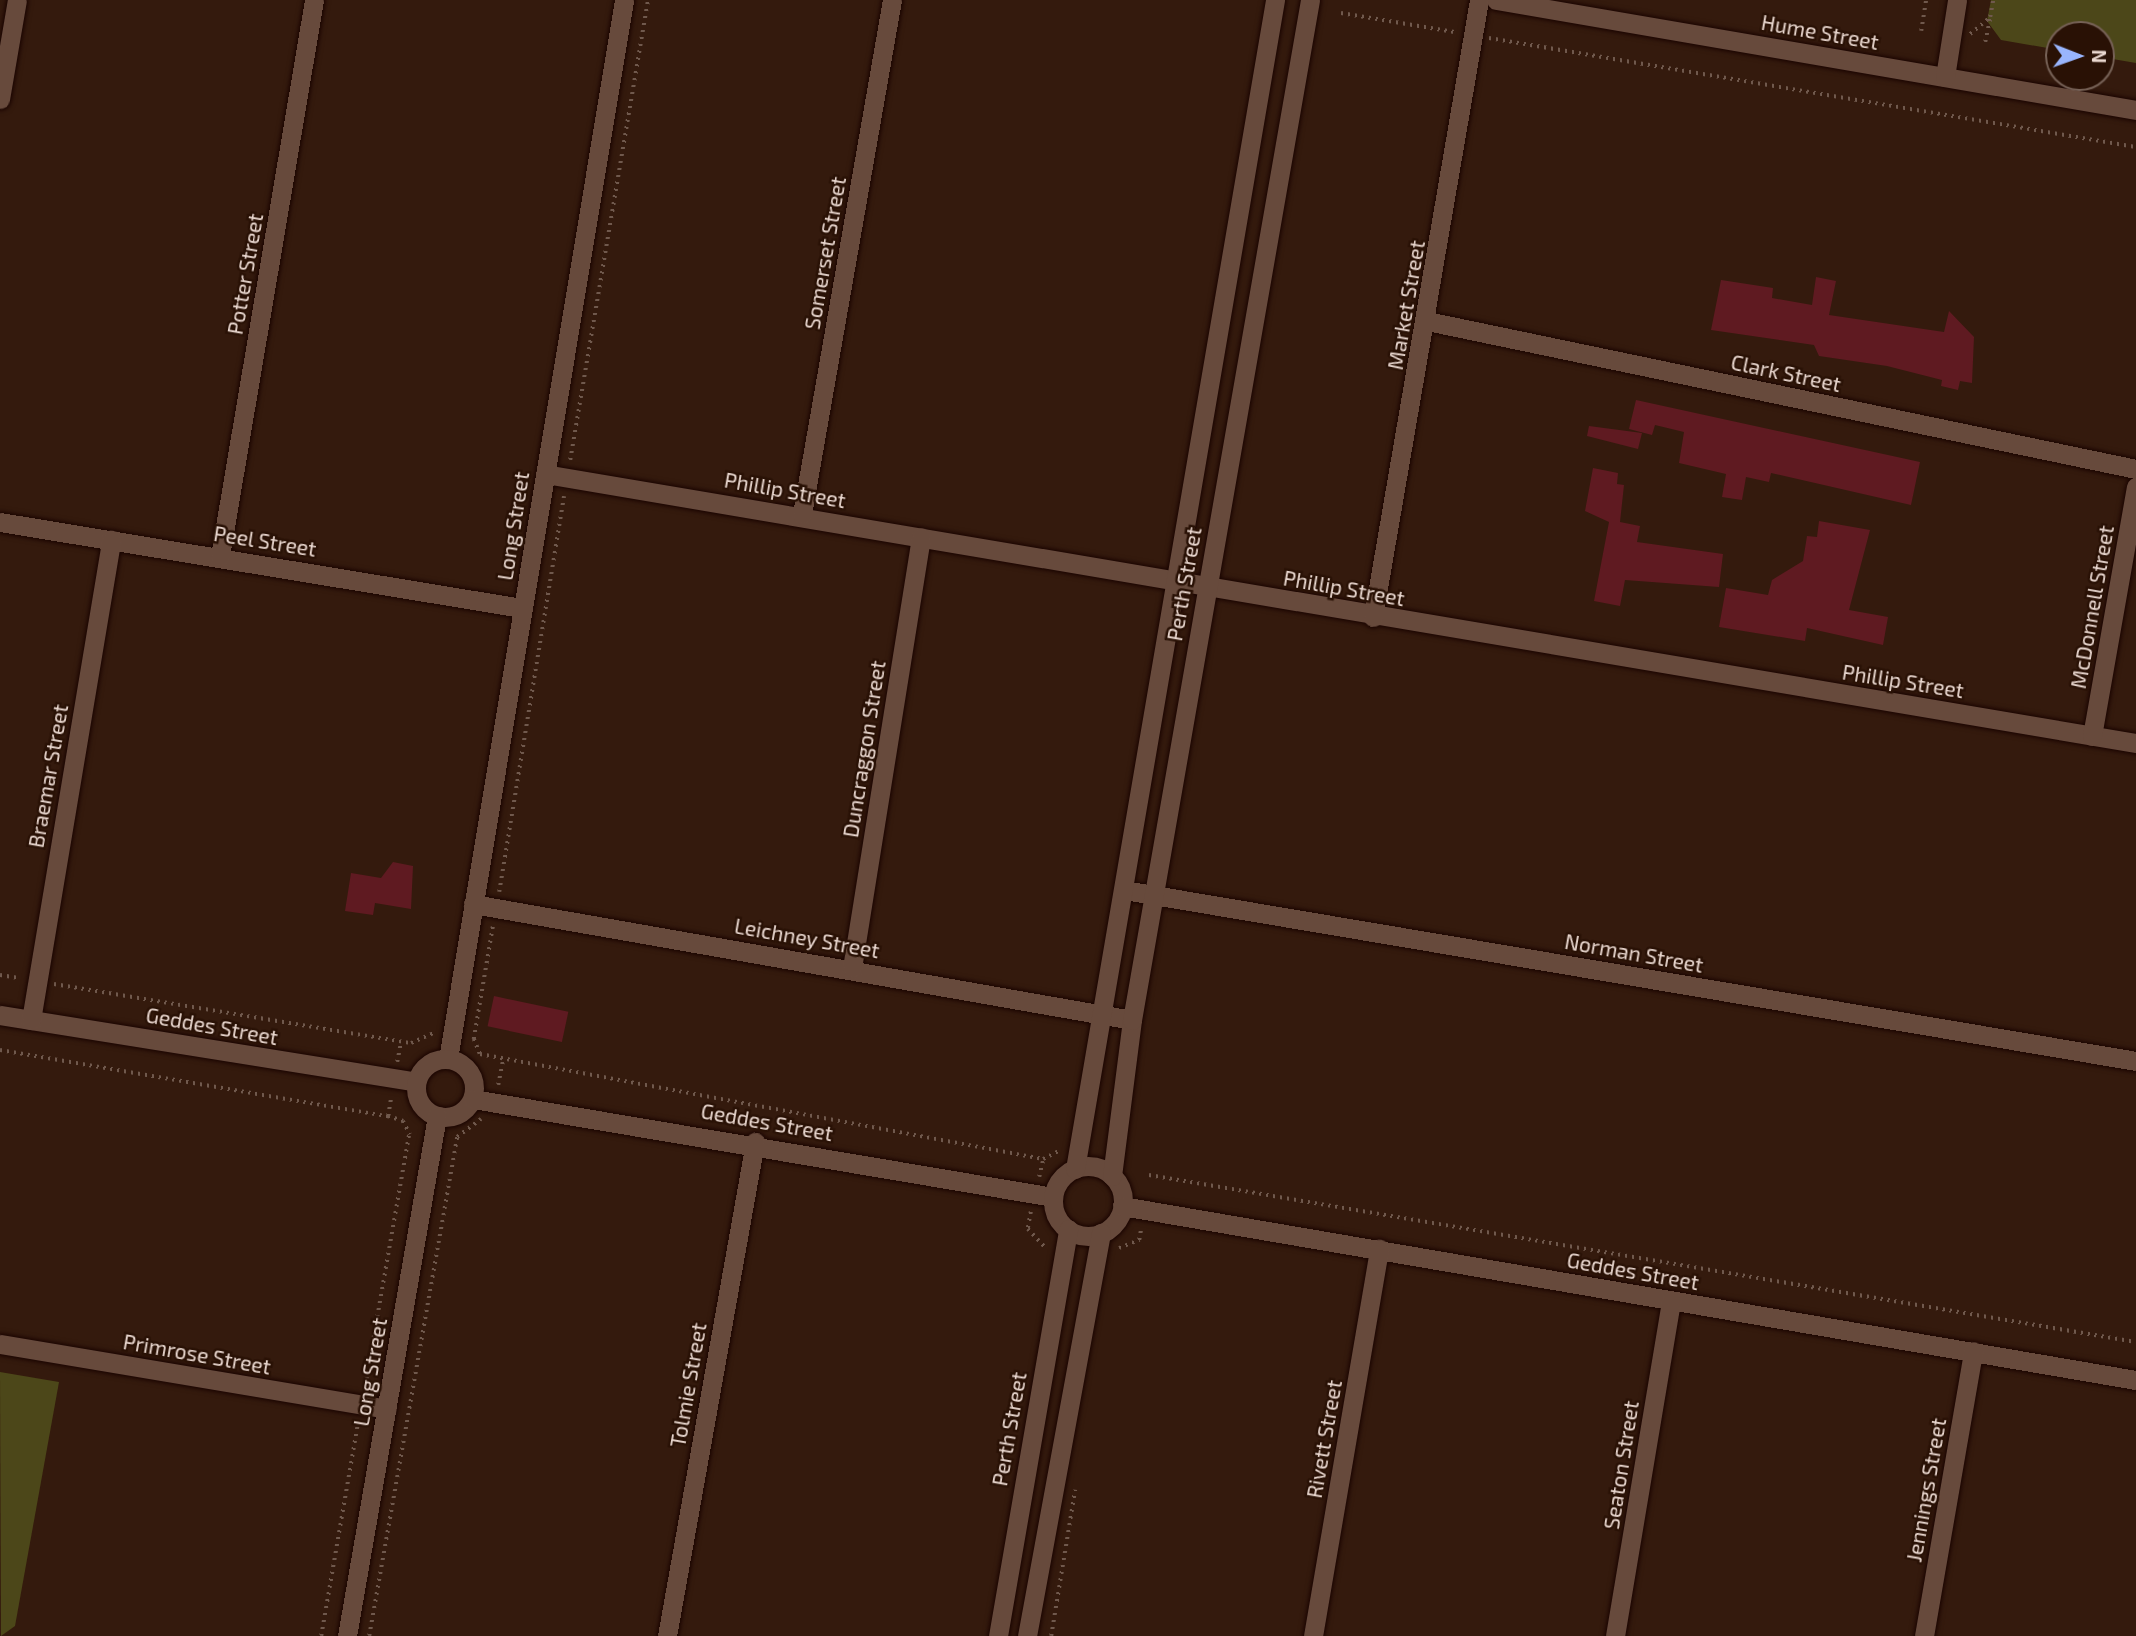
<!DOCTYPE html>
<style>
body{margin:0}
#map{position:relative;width:2136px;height:1636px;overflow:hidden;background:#341a0d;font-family:"Exo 2",sans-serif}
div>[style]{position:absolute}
.green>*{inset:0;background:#4c4719}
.building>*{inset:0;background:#5f1a21;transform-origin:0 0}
.path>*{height:3.5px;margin-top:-1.75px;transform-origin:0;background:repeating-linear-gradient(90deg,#70594d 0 2px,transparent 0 7px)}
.roads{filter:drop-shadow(0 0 2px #1a0400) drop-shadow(0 0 2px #1a0400)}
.minor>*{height:19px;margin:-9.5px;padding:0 9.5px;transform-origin:9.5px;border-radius:9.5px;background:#674a3c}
.minor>.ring{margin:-9.5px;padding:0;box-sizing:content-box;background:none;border:19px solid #674a3c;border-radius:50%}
span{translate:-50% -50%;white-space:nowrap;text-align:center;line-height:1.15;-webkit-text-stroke:5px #291105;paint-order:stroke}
.street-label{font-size:21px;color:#ead8d0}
.north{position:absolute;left:2045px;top:21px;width:70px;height:70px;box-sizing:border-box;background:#291105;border:2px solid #766156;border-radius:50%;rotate:91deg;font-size:19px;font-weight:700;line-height:28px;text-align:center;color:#ead8d0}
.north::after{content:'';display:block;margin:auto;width:24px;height:32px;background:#99b5fd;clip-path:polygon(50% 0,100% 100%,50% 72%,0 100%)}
</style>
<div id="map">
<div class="green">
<div style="clip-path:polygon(1991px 0,2136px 0,2136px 63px,2101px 57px,2101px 35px,2059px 35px,2059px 50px,2001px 40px,1987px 21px)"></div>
<div style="clip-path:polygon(0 1372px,59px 1382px,15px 1626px,1px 1636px)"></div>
</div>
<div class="building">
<div style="clip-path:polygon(1816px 277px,1836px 281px,1829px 315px,1944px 332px,1949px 311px,1974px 337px,1972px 383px,1960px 381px,1958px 390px,1941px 386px,1942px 380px,1887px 366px,1819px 356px,1814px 345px,1711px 330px,1721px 280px,1773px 288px,1772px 298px,1812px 305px)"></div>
<div style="clip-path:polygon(1636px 400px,1920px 462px,1911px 505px,1771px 473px,1769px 482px,1746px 477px,1742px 500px,1722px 497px,1726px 474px,1679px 463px,1684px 432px,1655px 425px,1652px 435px,1629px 429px)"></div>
<div style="clip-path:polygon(1589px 426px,1642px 433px,1638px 449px,1587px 436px)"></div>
<div style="clip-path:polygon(1593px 468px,1618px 473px,1617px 484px,1624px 485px,1620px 522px,1640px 526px,1637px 542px,1723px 554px,1719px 587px,1625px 580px,1620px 606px,1594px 601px,1609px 522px,1585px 511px)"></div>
<div style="clip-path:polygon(1819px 521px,1870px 530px,1849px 610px,1888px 617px,1883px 645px,1807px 628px,1805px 641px,1719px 627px,1726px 588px,1768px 595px,1772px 580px,1803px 561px,1807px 536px,1817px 537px)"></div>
<div style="clip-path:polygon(393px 862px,413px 866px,411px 909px,375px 903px,373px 915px,345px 911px,351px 873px,381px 878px)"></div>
<div style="left:494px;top:996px;width:76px;height:31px;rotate:12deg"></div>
</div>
<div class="path">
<div style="left:1341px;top:13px;width:115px;rotate:9.5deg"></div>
<div style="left:1921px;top:31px;width:31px;rotate:-81deg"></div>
<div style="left:1970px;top:34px;width:26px;rotate:-40deg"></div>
<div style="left:1990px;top:17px;width:17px;rotate:-80deg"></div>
<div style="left:1489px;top:38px;width:656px;rotate:9.56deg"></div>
<div style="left:1985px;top:42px;width:24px;rotate:-78deg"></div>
<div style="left:570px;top:460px;width:467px;rotate:-80.4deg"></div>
<div style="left:499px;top:892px;width:401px;rotate:-80.7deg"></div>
<div style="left:493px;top:927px;width:114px;rotate:99.6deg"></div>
<div style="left:474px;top:1039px;width:16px;rotate:68deg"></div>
<div style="left:480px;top:1054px;width:573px;rotate:10.56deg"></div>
<div style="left:1043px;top:1159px;width:18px;rotate:-27deg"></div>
<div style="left:0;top:975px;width:19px;rotate:9deg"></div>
<div style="left:54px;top:984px;width:362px;rotate:9.4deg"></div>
<div style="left:411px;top:1043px;width:24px;rotate:-24deg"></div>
<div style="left:0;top:1050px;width:394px;rotate:9.7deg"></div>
<div style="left:388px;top:1116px;width:16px;rotate:18deg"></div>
<div style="left:403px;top:1121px;width:15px;rotate:62deg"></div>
<div style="left:397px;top:1062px;width:20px;rotate:-79deg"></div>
<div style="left:498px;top:1085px;width:26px;rotate:-79deg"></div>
<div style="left:388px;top:1116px;width:19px;rotate:-81deg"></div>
<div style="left:1149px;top:1175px;width:1001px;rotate:9.6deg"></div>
<div style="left:1039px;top:1177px;width:18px;rotate:-77deg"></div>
<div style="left:1031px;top:1212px;width:17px;rotate:100deg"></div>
<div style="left:1028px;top:1229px;width:26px;rotate:47deg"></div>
<div style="left:1119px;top:1248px;width:22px;rotate:-22deg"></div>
<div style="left:1139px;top:1240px;width:11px;rotate:-80deg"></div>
<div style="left:365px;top:1386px;width:256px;rotate:-80.1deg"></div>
<div style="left:321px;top:1636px;width:218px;rotate:-80.2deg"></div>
<div style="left:369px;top:1636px;width:507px;rotate:-80deg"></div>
<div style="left:457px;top:1137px;width:30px;rotate:-37deg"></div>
<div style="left:1051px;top:1636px;width:148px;rotate:-80.7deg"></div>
</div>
<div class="roads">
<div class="minor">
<div style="left:1496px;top:0;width:649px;rotate:9.75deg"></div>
<div style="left:1945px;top:77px;width:78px;rotate:-81.1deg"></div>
<div style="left:0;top:99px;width:100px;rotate:-80.3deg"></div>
<div style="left:1427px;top:321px;width:724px;rotate:11.79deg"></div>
<div style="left:545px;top:474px;width:1614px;rotate:9.6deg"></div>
<div style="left:802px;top:514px;width:522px;rotate:-80.07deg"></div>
<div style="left:0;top:522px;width:529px;rotate:9.36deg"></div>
<div style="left:220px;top:556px;width:564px;rotate:-80.4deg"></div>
<div style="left:1373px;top:617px;width:626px;rotate:-80.25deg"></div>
<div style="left:2092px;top:736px;width:253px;rotate:-80deg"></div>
<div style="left:1124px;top:890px;width:1026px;rotate:9.59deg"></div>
<div style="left:473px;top:904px;width:669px;rotate:9.98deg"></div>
<div style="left:852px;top:968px;width:436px;rotate:-80.9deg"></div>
<div style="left:0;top:1015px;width:421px;rotate:9.1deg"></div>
<div style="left:31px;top:1020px;width:487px;rotate:-80.5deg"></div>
<div style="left:448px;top:1059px;width:1074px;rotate:-80.56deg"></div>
<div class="ring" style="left:416px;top:1059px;width:39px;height:39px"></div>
<div style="left:473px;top:1099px;width:588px;rotate:9.59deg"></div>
<div class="ring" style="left:1053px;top:1166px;width:51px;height:51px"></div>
<div style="left:1075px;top:1169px;width:1186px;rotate:-80.29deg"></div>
<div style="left:1112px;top:1176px;width:157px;rotate:-82.7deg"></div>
<div style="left:1132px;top:1020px;width:1035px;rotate:-80.1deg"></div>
<div style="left:1122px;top:1206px;width:1029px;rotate:9.74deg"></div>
<div style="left:0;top:1344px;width:392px;rotate:9.5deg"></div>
<div style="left:347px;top:1636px;width:528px;rotate:-80.18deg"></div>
<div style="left:667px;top:1636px;width:502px;rotate:-79.9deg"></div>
<div style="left:998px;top:1636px;width:413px;rotate:-80.2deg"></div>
<div style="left:1027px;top:1636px;width:410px;rotate:-79.6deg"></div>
<div style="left:1313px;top:1636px;width:393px;rotate:-80.3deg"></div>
<div style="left:1615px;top:1636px;width:340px;rotate:-80.5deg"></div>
<div style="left:1924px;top:1636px;width:289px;rotate:-80.2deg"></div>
</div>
</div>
<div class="street-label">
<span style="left:1820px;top:32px;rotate:10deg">Hume Street</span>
<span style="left:825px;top:253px;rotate:-80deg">Somerset Street</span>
<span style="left:245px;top:274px;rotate:-80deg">Potter Street</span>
<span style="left:1406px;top:305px;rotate:-80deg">Market Street</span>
<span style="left:1786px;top:373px;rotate:12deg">Clark Street</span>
<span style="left:785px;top:490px;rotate:10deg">Phillip Street</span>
<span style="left:513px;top:526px;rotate:-81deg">Long Street</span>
<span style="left:265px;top:541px;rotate:9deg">Peel Street</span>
<span style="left:1184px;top:584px;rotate:-80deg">Perth Street</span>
<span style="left:1344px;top:588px;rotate:10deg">Phillip Street</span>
<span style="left:2092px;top:607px;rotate:-80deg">McDonnell Street</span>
<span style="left:1903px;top:681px;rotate:9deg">Phillip Street</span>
<span style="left:864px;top:749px;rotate:-81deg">Duncraggon Street</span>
<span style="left:48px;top:776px;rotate:-80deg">Braemar Street</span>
<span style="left:807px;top:938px;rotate:10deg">Leichney Street</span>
<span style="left:1634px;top:953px;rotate:10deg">Norman Street</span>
<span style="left:212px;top:1026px;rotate:10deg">Geddes Street</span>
<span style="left:767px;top:1122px;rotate:10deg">Geddes Street</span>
<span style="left:1633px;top:1271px;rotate:10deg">Geddes Street</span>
<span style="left:197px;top:1354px;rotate:10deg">Primrose Street</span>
<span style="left:370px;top:1372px;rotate:-80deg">Long Street</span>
<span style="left:688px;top:1385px;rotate:-80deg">Tolmie Street</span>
<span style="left:1009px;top:1429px;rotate:-80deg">Perth Street</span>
<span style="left:1324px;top:1439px;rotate:-80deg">Rivett Street</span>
<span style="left:1621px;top:1465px;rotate:-81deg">Seaton Street</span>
<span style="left:1926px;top:1490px;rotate:-80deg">Jennings Street</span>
</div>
<div class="north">N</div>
</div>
